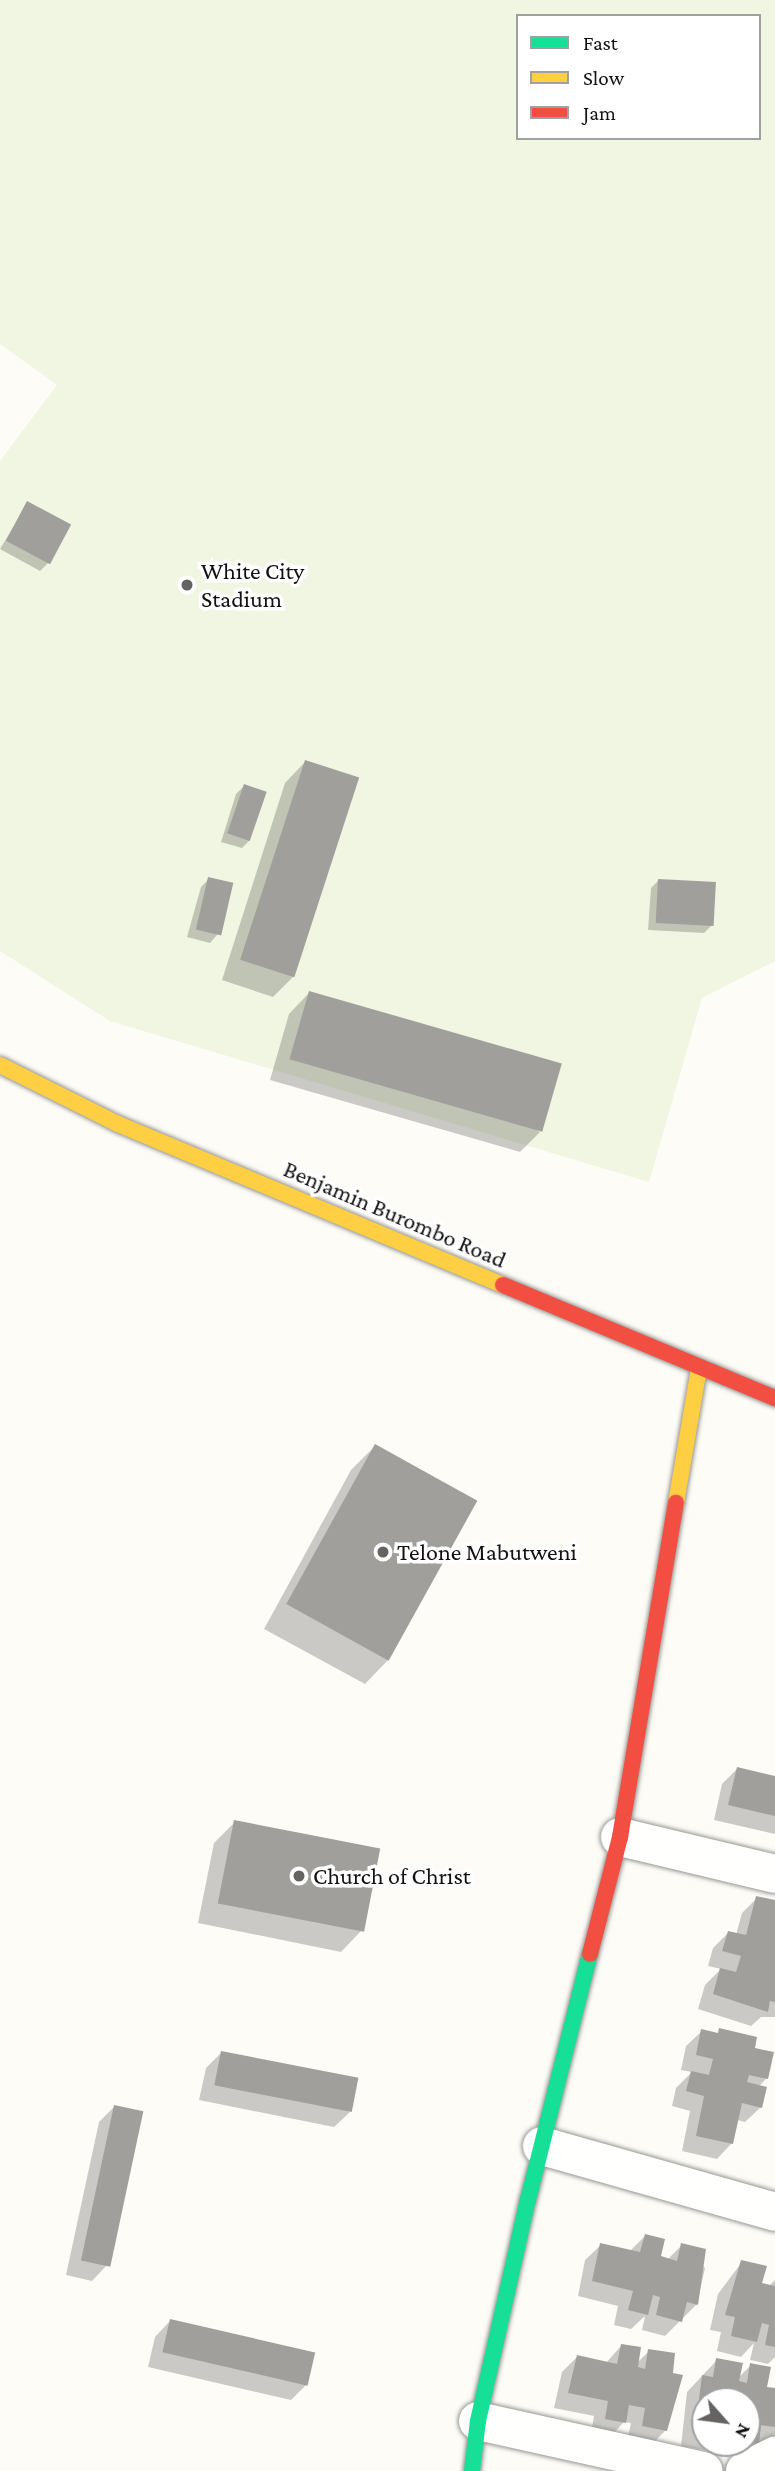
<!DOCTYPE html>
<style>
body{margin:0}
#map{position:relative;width:775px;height:2471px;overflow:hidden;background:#fdfcf7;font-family:"Crimson Pro",serif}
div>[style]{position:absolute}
.pitch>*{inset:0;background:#f0f6e1}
.shadow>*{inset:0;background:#0003}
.building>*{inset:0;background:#a19f9c;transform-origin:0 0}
.roads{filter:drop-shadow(0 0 2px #979795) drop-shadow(0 0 2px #979795)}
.street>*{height:38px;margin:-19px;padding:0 19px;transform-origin:19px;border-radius:19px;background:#fffffe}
.fast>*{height:16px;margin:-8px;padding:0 8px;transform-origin:8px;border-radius:8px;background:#16e098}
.slow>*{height:16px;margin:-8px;padding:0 8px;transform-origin:8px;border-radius:8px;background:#ffcf43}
.jam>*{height:16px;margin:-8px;padding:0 8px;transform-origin:8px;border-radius:8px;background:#f24e42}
.dots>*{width:19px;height:19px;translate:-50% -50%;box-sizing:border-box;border:4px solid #fff;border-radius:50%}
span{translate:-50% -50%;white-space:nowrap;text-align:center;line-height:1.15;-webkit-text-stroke:7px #fff;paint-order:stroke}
.poi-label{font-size:24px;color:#111}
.left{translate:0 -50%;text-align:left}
.street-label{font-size:24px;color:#111}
.legend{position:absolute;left:516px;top:14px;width:245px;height:126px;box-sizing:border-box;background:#fff;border:2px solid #a0a0a0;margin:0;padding:9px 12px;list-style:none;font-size:21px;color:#111}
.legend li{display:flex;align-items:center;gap:14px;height:35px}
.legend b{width:35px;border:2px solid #a0a0a0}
.north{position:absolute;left:691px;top:2387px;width:70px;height:70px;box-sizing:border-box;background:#fff;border:2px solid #a0a0a0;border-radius:50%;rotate:118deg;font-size:19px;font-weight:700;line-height:28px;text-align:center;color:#111}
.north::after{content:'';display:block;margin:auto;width:24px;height:32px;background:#646362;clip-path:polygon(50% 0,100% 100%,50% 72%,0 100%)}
</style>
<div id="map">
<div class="pitch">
<div style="clip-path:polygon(evenodd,0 0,775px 0,775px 961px,702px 998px,649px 1182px,110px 1021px,0 951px,0 461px,57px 385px,0 344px,0 0,518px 16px,759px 16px,759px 138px,518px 138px,518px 16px)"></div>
</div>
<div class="shadow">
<div style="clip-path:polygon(28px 503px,48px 563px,40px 571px,0 549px)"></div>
<div style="clip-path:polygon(305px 762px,294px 976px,273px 997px,222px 980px,285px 783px)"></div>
<div style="clip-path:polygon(244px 786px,250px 840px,242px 848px,221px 842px,236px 794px)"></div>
<div style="clip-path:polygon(209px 879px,217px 935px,210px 943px,187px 937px,201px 887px)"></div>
<div style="clip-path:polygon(658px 881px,711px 926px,704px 933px,648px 930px,651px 888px)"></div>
<div style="clip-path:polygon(309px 993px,540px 1132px,520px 1152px,270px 1080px,289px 1014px)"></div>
<div style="clip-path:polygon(375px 1446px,476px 1500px,389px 1659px,365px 1684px,264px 1629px,351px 1470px)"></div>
<div style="clip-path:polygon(737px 1769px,775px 1778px,775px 1834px,714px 1820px,722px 1784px)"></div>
<div style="clip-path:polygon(235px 1822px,361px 1931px,341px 1952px,198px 1923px,214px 1843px)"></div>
<div style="clip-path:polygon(757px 1898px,775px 1902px,775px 2017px,761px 2017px,751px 2026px,698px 2009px,705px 1985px,721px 1969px,708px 1966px,713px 1948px,728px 1933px,736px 1935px,742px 1913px)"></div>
<div style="clip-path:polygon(702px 2031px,753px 2050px,766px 2079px,758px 2087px,761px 2107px,745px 2122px,737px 2120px,732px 2143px,717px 2159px,682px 2151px,690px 2111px,672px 2106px,676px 2088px,692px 2072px,681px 2070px,686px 2046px)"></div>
<div style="clip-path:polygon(221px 2053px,350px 2112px,334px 2127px,199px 2100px,206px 2068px)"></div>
<div style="clip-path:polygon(114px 2107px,107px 2265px,92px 2281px,66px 2275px,99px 2122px)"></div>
<div style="clip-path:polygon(645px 2236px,659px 2258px,667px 2260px,682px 2245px,705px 2268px,697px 2304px,665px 2336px,642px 2330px,645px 2316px,631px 2329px,614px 2325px,618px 2306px,578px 2296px,585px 2260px,601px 2245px,629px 2252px)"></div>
<div style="clip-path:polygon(742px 2262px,760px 2285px,768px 2287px,775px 2280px,775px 2357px,768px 2364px,750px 2360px,754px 2343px,741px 2357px,717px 2351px,721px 2332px,710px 2330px,718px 2294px)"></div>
<div style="clip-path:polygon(170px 2321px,307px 2384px,291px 2400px,148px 2367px,155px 2337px)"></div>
<div style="clip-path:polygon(621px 2346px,637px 2363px,649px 2351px,666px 2430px,651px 2445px,627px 2441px,631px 2423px,624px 2422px,609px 2438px,591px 2434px,594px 2416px,554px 2408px,562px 2372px,577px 2357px,606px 2363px)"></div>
<div style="clip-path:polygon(717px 2360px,739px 2377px,751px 2365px,765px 2388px,775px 2390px,775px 2445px,758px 2442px,742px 2458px,723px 2455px,726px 2443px,747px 2443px,747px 2401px,705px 2401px,705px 2443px,712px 2443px,705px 2450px,681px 2446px,687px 2392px)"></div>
</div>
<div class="building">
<div style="left:27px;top:501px;width:50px;height:45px;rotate:28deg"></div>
<div style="left:305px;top:760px;width:57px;height:210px;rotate:18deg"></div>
<div style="left:244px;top:784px;width:24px;height:52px;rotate:19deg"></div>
<div style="left:208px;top:877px;width:26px;height:54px;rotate:13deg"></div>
<div style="left:658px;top:879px;width:58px;height:44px;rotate:3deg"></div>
<div style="left:309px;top:991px;width:263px;height:71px;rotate:16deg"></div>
<div style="left:375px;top:1444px;width:117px;height:183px;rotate:29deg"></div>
<div style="clip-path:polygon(737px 1767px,775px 1776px,775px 1816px,728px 1805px)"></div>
<div style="left:234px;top:1820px;width:149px;height:85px;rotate:11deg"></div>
<div style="clip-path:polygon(756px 1896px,775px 1900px,775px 2002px,770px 2001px,768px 2012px,713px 1994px,720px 1968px,736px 1972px,741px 1956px,722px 1951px,728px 1931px,746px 1935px)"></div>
<div style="clip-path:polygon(719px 2028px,757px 2037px,755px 2048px,774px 2052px,768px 2079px,749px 2075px,747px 2082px,767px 2087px,762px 2108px,742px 2103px,733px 2144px,696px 2136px,704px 2096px,686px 2091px,691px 2071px,709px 2075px,713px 2059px,696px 2055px,701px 2029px,718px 2033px)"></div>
<div style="left:221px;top:2051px;width:140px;height:35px;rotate:11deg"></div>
<div style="left:114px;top:2105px;width:30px;height:159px;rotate:12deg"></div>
<div style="clip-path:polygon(645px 2234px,665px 2239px,661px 2256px,677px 2261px,681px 2243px,706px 2249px,698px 2305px,687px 2302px,682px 2322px,656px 2315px,660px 2297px,653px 2295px,648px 2315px,628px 2310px,633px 2291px,592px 2281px,600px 2243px,640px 2252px)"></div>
<div style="clip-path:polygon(741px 2260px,767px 2266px,762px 2283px,775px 2286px,775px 2347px,765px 2345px,769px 2325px,762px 2323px,757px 2342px,731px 2336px,735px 2317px,725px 2315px)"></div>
<div style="left:170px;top:2319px;width:149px;height:34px;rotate:13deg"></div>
<div style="clip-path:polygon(621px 2344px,641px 2347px,638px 2367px,645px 2369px,648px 2349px,675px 2353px,673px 2373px,683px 2375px,667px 2431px,642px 2426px,645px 2408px,629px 2405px,626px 2423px,605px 2419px,608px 2401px,568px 2393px,577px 2355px,617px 2364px)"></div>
<div style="clip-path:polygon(716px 2358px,743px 2363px,739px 2381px,747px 2383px,750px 2363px,771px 2367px,767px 2387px,775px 2388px,775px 2427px,761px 2425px,759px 2444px,747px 2442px,747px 2401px,705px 2401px,705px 2433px,695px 2432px,702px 2375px,713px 2377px)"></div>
</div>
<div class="roads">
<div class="street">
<div style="left:620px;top:1837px;width:159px;rotate:13.4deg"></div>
<div style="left:542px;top:2146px;width:242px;rotate:15.8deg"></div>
<div style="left:478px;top:2421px;width:231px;rotate:12.5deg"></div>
<div style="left:745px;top:2471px;width:34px;rotate:-27deg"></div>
</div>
<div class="fast">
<div style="left:472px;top:2471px;width:50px;rotate:-83.2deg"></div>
<div style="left:478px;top:2421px;width:227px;rotate:-77.3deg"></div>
<div style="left:528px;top:2200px;width:254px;rotate:-75.9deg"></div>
</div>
<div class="slow">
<div style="left:0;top:1065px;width:132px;rotate:26.6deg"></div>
<div style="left:118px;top:1124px;width:417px;rotate:22.7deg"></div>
<div style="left:676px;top:1503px;width:137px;rotate:-80.3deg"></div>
</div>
<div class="jam">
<div style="left:503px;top:1285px;width:295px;rotate:22.6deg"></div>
<div style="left:590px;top:1954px;width:121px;rotate:-75.6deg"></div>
<div style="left:620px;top:1837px;width:339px;rotate:-80.5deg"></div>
</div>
</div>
<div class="dots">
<div style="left:187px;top:585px;background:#646362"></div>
<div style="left:383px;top:1552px;background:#646362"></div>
<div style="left:299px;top:1876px;background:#646362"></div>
</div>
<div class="poi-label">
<span class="left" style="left:201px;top:585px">White City<br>Stadium</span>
<span class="left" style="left:397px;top:1552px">Telone Mabutweni</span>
<span class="left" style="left:313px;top:1876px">Church of Christ</span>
</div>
<div class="street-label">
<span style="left:395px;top:1214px;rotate:23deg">Benjamin Burombo Road</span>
</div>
<ul class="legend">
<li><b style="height:9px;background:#16e098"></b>Fast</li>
<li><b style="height:9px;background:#ffcf43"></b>Slow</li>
<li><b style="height:9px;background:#f24e42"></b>Jam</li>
</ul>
<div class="north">N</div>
</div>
